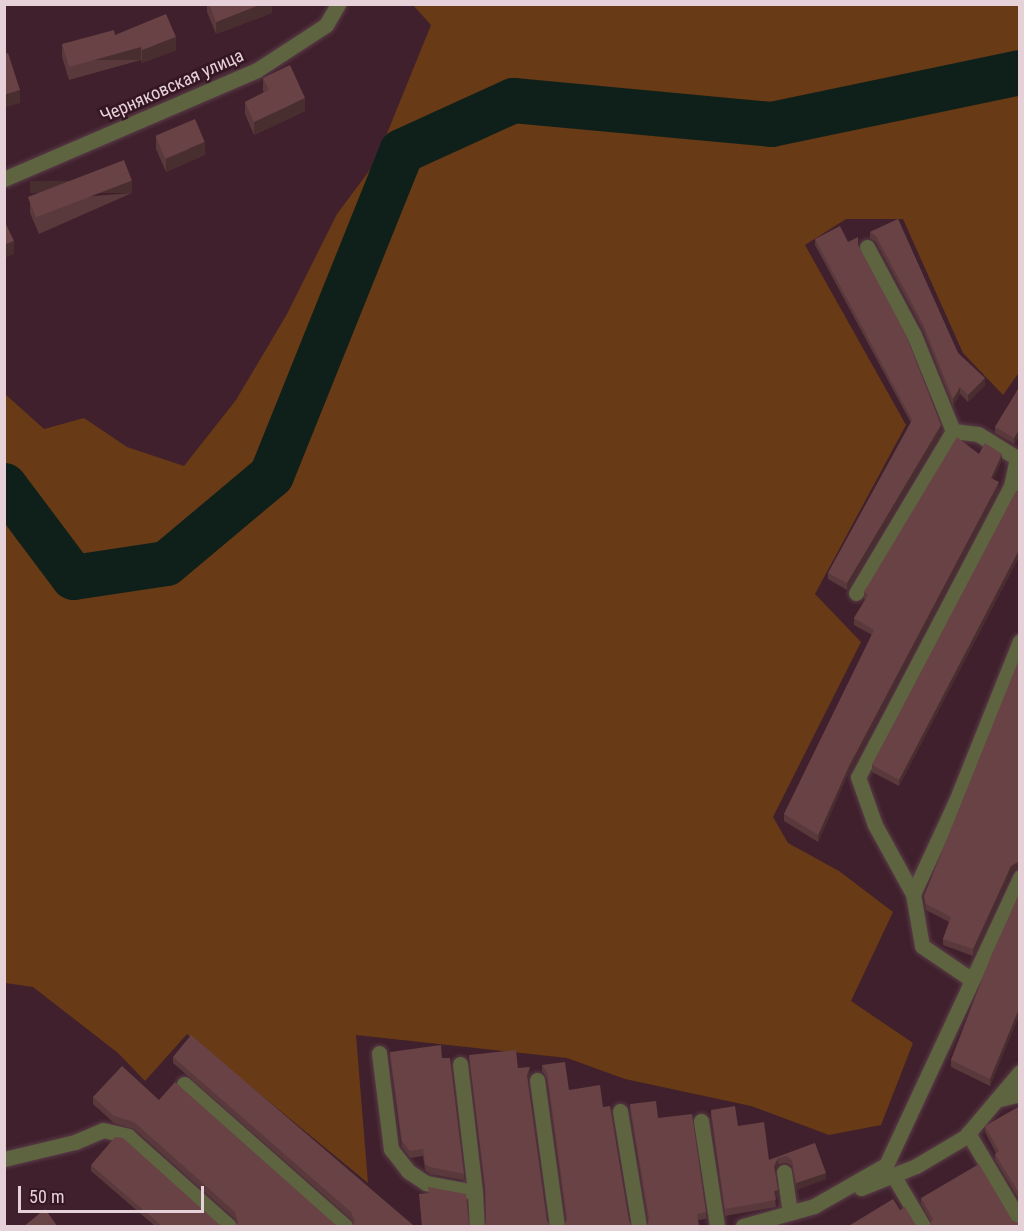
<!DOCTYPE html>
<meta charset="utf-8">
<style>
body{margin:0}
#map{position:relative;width:1024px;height:1231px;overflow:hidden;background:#3f202c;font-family:"Roboto Condensed",sans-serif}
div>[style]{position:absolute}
.green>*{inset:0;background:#683a15}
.river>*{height:45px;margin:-22.5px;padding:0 22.5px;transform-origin:22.5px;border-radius:22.5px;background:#0f201b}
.roads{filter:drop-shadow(0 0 2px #5a3c48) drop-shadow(0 0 2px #5a3c48)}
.lane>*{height:15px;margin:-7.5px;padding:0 7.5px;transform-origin:7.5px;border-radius:7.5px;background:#5e6340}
.street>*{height:15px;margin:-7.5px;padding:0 7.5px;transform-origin:7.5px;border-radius:7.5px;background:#5e6340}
.wall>*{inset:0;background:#59393b}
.shaded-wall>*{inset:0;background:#492e30;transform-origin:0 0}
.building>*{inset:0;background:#684245;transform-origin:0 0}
span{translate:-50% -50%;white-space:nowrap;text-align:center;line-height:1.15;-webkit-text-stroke:5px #351623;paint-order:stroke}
.street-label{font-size:18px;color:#e7d1d8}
.frame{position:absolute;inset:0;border:6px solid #e7d1d8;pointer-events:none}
.scale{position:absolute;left:18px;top:1186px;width:186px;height:27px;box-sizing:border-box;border:3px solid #e7d1d8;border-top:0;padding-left:8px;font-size:18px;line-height:21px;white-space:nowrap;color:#e7d1d8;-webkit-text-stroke:4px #351623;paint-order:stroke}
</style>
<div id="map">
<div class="green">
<div style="clip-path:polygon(413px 5px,1019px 5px,1020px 371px,1003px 395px,963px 353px,903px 219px,846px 219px,805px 245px,906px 425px,815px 594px,861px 642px,773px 817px,788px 843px,839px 871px,893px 912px,851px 1001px,913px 1043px,881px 1125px,829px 1135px,751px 1106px,625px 1079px,567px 1058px,356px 1035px,368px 1183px,187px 1034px,145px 1081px,118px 1053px,33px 987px,5px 983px,5px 394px,44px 429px,84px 418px,127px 447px,184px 466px,236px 400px,287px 314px,337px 214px,375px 163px,431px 25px)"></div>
</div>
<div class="river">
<div style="left:4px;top:485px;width:115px;rotate:53.1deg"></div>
<div style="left:73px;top:577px;width:94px;rotate:-8.6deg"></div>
<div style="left:166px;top:563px;width:137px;rotate:-40deg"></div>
<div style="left:271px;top:475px;width:349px;rotate:-68.1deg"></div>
<div style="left:401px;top:151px;width:123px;rotate:-24.5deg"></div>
<div style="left:513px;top:100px;width:259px;rotate:5.3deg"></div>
<div style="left:771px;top:124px;width:254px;rotate:-11.8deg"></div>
</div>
<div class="roads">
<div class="lane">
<div style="left:867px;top:247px;width:100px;rotate:61.9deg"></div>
<div style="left:914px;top:335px;width:104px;rotate:67.9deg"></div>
<div style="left:856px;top:593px;width:189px;rotate:-59.1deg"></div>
<div style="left:953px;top:431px;width:25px;rotate:7deg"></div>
<div style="left:978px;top:434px;width:46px;rotate:31.6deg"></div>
<div style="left:1017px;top:458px;width:29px;rotate:102deg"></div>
<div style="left:1011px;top:486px;width:329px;rotate:117.7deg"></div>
<div style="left:858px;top:777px;width:51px;rotate:70.5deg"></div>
<div style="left:875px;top:825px;width:79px;rotate:61.2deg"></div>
<div style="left:972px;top:980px;width:60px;rotate:-145.8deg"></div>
<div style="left:922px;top:946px;width:53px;rotate:-99.8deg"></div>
<div style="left:913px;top:894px;width:102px;rotate:-65.2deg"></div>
<div style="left:956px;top:801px;width:172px;rotate:-68.2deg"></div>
<div style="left:379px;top:1053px;width:97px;rotate:82.9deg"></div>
<div style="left:391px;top:1149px;width:28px;rotate:52deg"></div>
<div style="left:408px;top:1171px;width:22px;rotate:34deg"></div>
<div style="left:426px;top:1183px;width:50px;rotate:10.4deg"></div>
<div style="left:475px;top:1192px;width:34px;rotate:87deg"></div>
<div style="left:460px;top:1064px;width:129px;rotate:83.3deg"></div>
<div style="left:537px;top:1080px;width:147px;rotate:82.2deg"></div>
<div style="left:184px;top:1084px;width:215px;rotate:41.4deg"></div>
<div style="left:996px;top:1100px;width:25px;rotate:-14deg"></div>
<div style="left:620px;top:1111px;width:117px;rotate:80.6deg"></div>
<div style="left:701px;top:1121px;width:106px;rotate:81.3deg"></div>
<div style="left:968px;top:1133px;width:102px;rotate:59.4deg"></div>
<div style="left:784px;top:1172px;width:41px;rotate:81.7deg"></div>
<div style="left:893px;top:1175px;width:59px;rotate:59.5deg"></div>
<div style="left:861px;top:1188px;width:59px;rotate:-21.8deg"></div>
<div style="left:916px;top:1166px;width:57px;rotate:-30.6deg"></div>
<div style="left:965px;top:1137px;width:85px;rotate:-49.8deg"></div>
<div style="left:743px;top:1226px;width:74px;rotate:-15.7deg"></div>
<div style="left:814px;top:1206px;width:83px;rotate:-29.7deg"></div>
<div style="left:886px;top:1165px;width:318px;rotate:-65deg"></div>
</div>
<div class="street">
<div style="left:4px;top:179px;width:275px;rotate:-23.3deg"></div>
<div style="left:257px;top:70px;width:82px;rotate:-33.1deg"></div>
<div style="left:326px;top:25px;width:24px;rotate:-60deg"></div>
<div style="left:4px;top:1159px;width:73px;rotate:-13.5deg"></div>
<div style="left:75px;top:1142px;width:30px;rotate:-23deg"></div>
<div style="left:103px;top:1130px;width:26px;rotate:13deg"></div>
<div style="left:128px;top:1136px;width:135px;rotate:41.7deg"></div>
</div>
</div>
<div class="wall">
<div style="clip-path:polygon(207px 4px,272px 4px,272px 13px,216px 34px,207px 12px)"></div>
<div style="clip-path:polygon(115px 35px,176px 50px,142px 63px,141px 60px,69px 80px,62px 57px,62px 44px)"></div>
<div style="clip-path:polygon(263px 78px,305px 111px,254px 135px,245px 114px,245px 102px,264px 92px,263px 91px)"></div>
<div style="clip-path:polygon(156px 136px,205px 155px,166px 172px,156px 149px)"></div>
<div style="clip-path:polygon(132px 193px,39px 234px,30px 213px,30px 201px)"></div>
<div style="clip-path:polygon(898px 219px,958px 353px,985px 385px,968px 402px,960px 394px,953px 406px,923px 330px,876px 242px,870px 238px,870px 232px)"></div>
<div style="clip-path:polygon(815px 239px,848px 242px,858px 245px,941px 431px,847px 590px,828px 579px,828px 573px,911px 423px,815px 245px)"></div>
<div style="clip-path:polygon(1020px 386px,1020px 435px,1014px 444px,995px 433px,995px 427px)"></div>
<div style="clip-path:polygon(979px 454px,1002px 460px,993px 479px,999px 489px,849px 772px,818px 842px,784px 821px,784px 814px,872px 635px,854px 625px,854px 618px,865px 600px,864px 599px,864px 592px)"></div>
<div style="clip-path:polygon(1020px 493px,1020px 555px,899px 786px,872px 772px,872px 765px)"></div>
<div style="clip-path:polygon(1011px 872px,973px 956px,943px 945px,943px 939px,949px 922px,926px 910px,924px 896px)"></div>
<div style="clip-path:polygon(1020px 892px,1020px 1013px,990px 1086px,951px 1067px,951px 1060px)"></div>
<div style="clip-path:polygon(390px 1052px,442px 1058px,464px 1174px,464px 1180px,430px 1174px,425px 1170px,423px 1156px,410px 1158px,402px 1147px,390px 1058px)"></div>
<div style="clip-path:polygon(469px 1055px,518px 1068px,530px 1073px,485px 1191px)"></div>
<div style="clip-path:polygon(173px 1057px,413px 1227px,352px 1227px,353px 1224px,351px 1219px,173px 1063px)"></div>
<div style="clip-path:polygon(542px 1065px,569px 1090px,603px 1107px,629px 1221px,632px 1226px,566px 1220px,547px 1079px,542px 1071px)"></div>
<div style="clip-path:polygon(93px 1097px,159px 1100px,338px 1227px,237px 1224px,235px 1219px,134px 1129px,114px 1123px,93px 1104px)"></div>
<div style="clip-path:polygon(630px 1104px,658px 1118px,706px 1212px,706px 1219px,698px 1220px,699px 1227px,644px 1227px,648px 1224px,648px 1221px,630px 1110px)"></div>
<div style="clip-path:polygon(1020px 1106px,1020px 1201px,995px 1160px,995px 1154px,996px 1153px,985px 1132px,985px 1126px)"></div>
<div style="clip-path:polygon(711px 1110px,738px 1126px,769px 1160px,815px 1143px,826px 1179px,796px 1190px,792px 1166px,787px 1163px,778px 1164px,775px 1171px,778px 1197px,775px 1197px,776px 1207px,725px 1216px,711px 1116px)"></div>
<div style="clip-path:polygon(91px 1165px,222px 1227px,156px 1227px,91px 1171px)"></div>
<div style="clip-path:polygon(921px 1198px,1012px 1220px,931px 1222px,921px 1204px)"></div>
</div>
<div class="shaded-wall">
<div style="clip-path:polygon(262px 4px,272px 4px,272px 13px,216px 34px,216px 22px)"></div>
<div style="clip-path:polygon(176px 37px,176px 50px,142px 63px,142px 50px)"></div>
<div style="left:141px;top:47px;width:13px;height:75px;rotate:90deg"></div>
<div style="clip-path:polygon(20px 90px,20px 103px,4px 108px,4px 95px)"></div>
<div style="clip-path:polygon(305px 98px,305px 111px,254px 135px,254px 122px)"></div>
<div style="clip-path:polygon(205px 142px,205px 155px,166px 172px,166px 159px)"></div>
<div style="left:132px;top:181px;width:12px;height:102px;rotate:90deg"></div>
<div style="clip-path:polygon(14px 241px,14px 254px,4px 258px,4px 245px)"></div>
<div style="clip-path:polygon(985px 378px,985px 385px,968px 402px,968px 395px)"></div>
<div style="clip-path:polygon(960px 387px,960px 394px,953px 406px,953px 399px)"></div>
<div style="clip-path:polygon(941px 425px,941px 431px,847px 590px,847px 583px)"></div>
<div style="clip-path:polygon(1020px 428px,1020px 435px,1014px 444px,1014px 438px)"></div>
<div style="clip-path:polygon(1002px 454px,1002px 460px,991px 484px,991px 478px)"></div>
<div style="clip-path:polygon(999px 482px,999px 489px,849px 772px,818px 842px,818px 835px,849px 766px)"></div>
<div style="clip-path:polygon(1020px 548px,1020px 555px,899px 786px,899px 780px)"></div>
<div style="clip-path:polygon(1020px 861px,1020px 867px,1011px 872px,973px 956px,973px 949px,1011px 866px)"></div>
<div style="clip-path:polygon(1020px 1006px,1020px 1013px,990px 1086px,990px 1079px)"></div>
<div style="clip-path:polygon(530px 1067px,530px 1073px,527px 1081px,527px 1075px)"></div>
<div style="clip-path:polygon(778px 1158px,778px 1164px,774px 1173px,774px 1166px)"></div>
<div style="clip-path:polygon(826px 1173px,826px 1179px,796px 1190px,796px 1183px)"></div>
<div style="clip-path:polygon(778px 1190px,778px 1197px,774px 1198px,774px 1191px)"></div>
</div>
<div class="building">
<div style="clip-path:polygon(209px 4px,262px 4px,216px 22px)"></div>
<div style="clip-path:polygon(166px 14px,176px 37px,142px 50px,141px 47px,69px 67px,62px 44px,114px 30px,115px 35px)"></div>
<div style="clip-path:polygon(8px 53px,20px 90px,4px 95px,4px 54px)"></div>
<div style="clip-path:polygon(290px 65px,305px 98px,254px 122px,245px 102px,269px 90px,263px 78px)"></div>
<div style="left:195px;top:119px;width:25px;height:43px;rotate:67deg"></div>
<div style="left:124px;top:160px;width:22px;height:103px;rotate:69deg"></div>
<div style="clip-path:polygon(898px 219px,958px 353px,985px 378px,968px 395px,960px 387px,953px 399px,923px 324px,876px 236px,870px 232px)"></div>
<div style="clip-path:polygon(4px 220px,14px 241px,4px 245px)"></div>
<div style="clip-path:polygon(840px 226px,848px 242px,858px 237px,858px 245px,905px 333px,941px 425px,847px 583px,828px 573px,912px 420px,815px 239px)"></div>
<div style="clip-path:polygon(1020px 386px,1020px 428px,1014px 438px,995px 427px)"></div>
<div style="clip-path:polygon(957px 437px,979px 454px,985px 443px,1002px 454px,991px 478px,999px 482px,849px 766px,818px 835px,784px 814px,874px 630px,854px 618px,868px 595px,864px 592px)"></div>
<div style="clip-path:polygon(1016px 491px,1020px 493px,1020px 548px,899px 780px,872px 765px)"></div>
<div style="clip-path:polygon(1020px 657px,1020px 861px,1011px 866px,973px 949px,943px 939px,951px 917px,926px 904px,924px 896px)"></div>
<div style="clip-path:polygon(1020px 892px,1020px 1006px,990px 1079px,951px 1060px,991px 956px)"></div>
<div style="clip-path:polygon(191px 1035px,413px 1225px,412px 1227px,371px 1227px,369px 1225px,367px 1227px,352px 1227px,355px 1221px,351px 1212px,173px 1057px)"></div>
<div style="clip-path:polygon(441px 1045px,442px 1058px,450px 1058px,464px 1174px,430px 1167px,425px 1164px,423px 1149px,410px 1151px,402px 1141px,390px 1052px)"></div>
<div style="clip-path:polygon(516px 1050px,518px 1068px,530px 1067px,527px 1075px,547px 1221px,552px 1227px,482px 1227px,486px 1223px,485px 1185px,469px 1055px)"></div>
<div style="clip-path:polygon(565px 1062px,569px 1090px,600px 1085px,603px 1107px,610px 1106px,629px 1221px,633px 1227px,564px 1227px,567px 1218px,547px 1072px,542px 1065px)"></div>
<div style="clip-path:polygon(122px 1066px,159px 1100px,175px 1082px,338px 1227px,234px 1227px,238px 1222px,235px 1212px,134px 1122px,114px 1116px,93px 1097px)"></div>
<div style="clip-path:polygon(656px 1101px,658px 1118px,692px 1114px,706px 1212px,697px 1214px,699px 1227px,672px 1227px,672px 1225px,644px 1227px,648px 1224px,649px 1218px,630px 1104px)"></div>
<div style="clip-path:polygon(735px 1106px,738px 1126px,764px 1122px,769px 1160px,815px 1143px,826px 1173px,796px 1183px,792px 1160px,787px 1156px,778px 1158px,774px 1166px,778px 1190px,774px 1191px,776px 1200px,725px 1209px,711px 1110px)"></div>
<div style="clip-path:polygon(1020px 1106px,1020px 1195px,995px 1154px,999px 1151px,985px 1126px)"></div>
<div style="clip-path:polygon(115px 1137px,123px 1138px,222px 1227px,163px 1227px,91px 1165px)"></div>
<div style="clip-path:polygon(979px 1164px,1012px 1220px,1020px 1224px,1020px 1227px,928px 1227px,933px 1219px,921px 1198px)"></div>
<div style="clip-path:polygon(428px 1187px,466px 1194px,469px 1225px,472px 1227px,422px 1227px,419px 1194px,429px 1193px)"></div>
<div style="clip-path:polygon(893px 1199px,900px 1210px,905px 1207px,917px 1227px,847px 1227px)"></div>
<div style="clip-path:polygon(45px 1209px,58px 1227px,23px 1227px)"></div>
</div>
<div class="street-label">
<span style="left:172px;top:86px;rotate:-24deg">Черняковская улица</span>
</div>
<div class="frame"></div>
<div class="scale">50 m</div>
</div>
